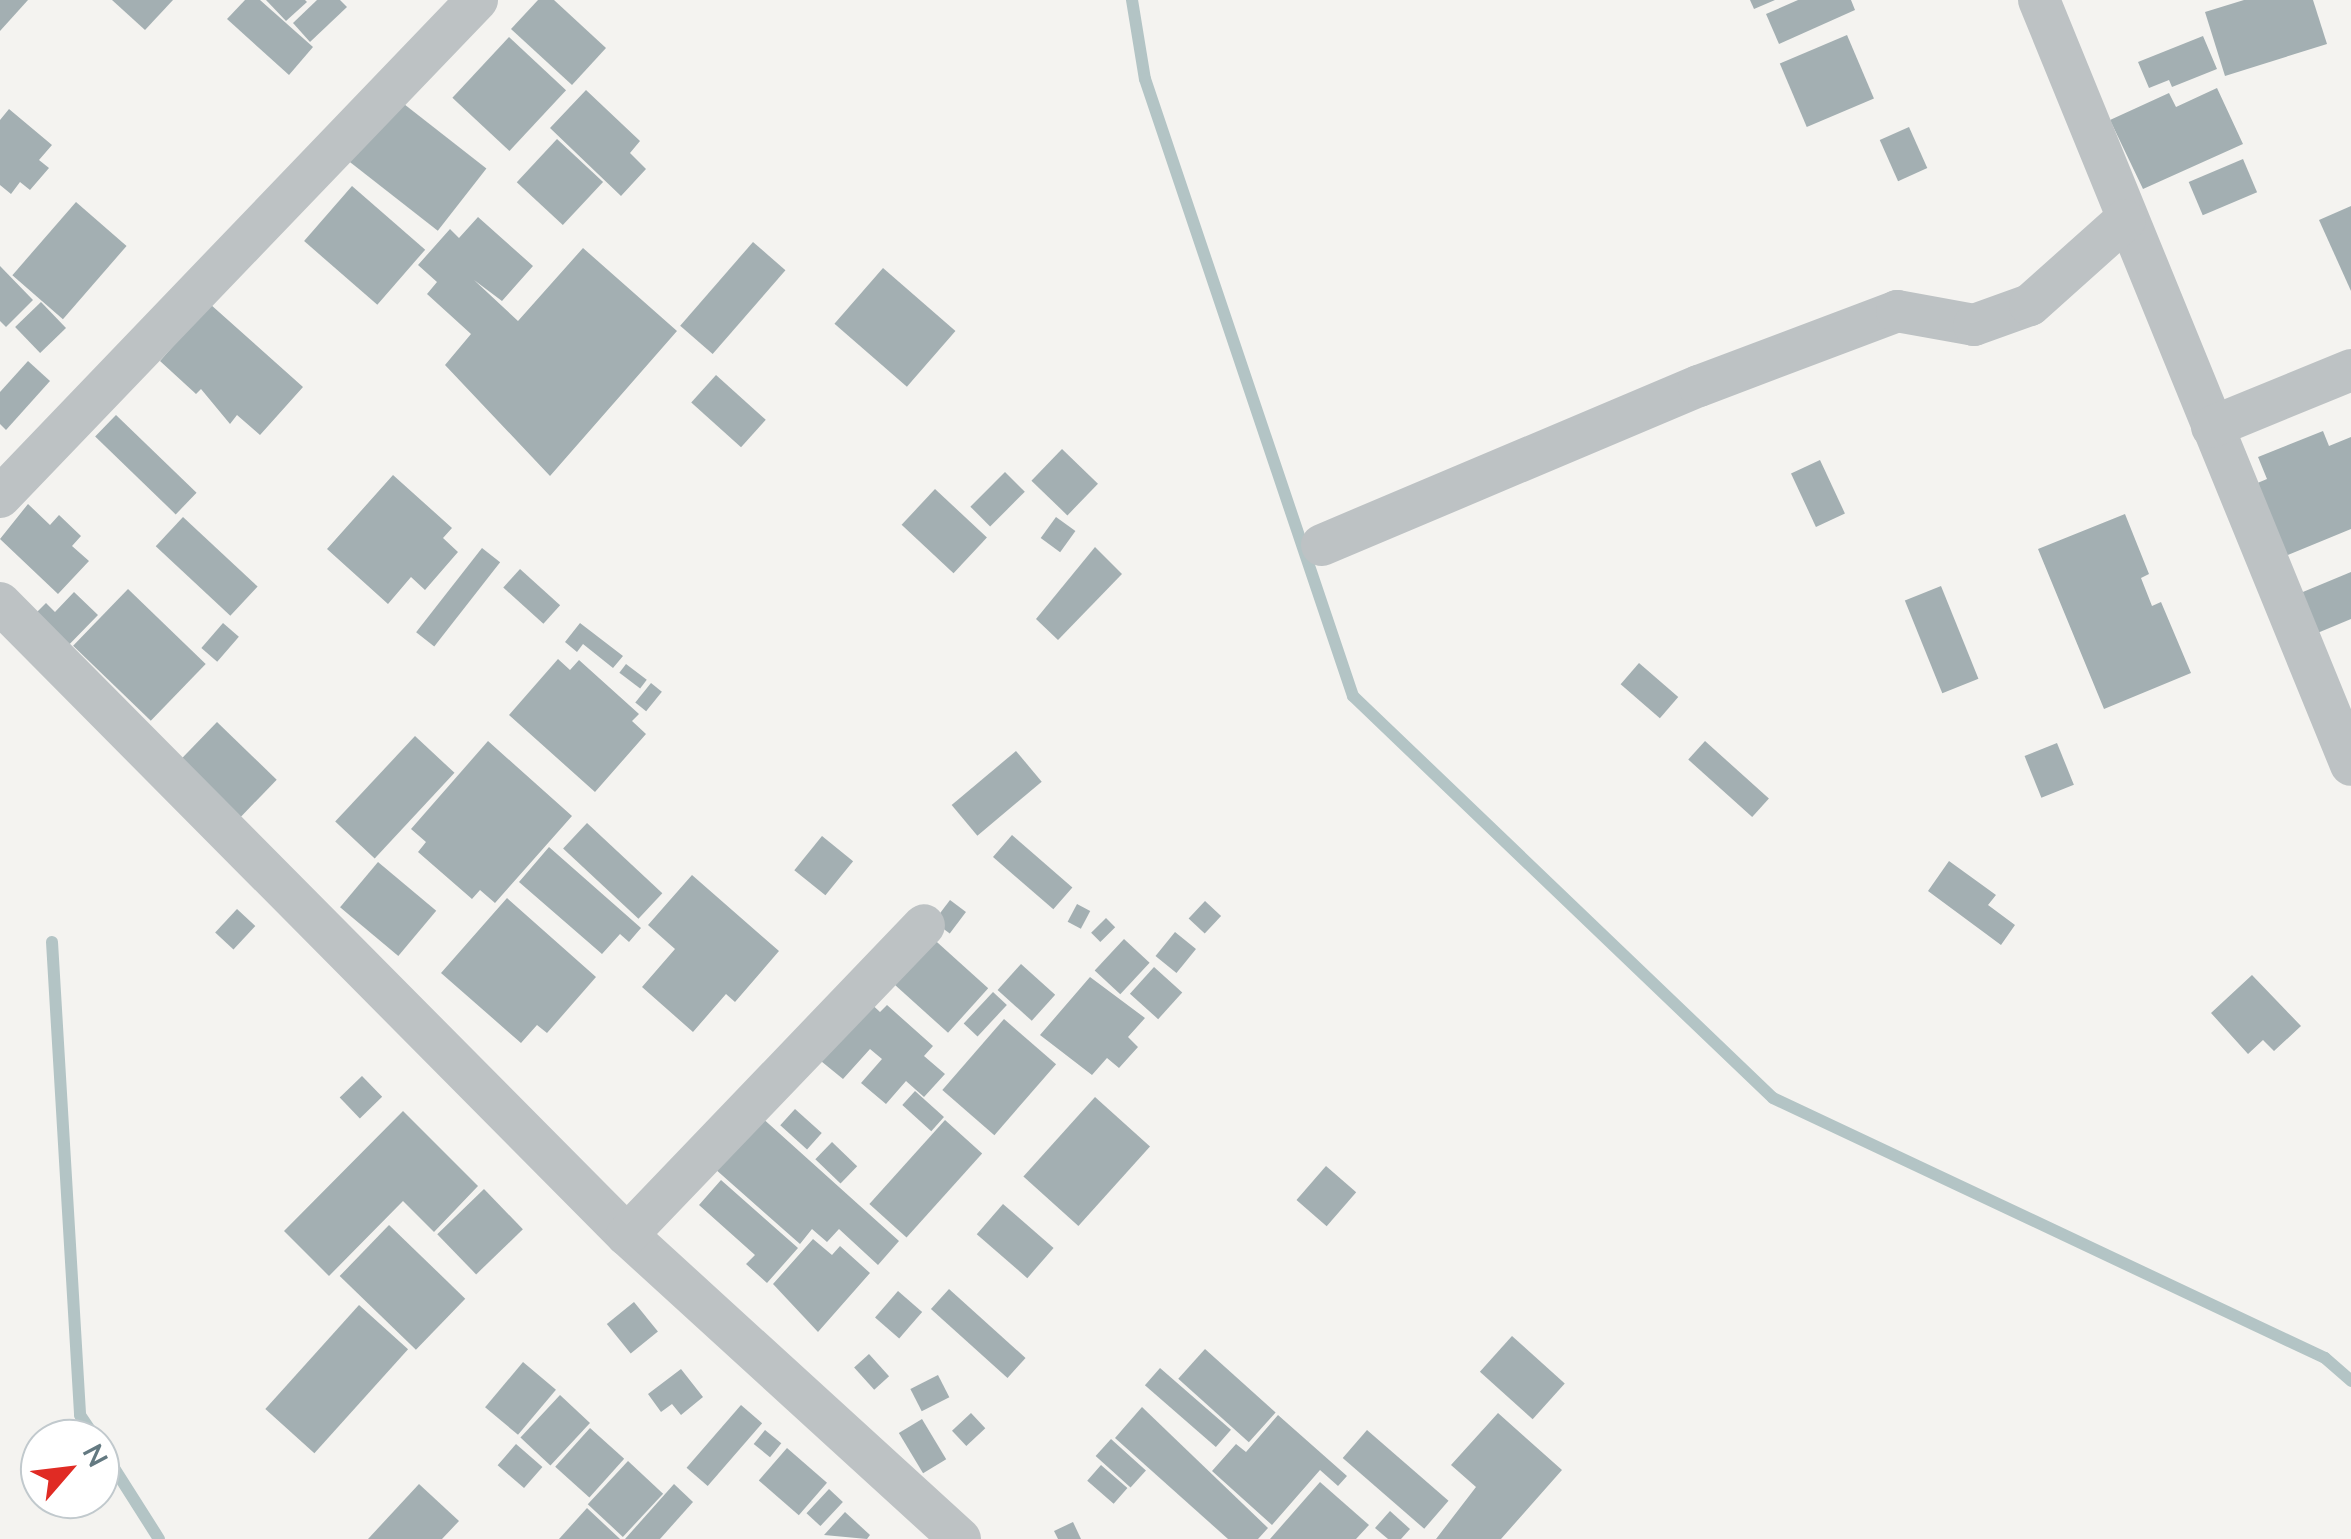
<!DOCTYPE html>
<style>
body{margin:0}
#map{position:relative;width:2351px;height:1539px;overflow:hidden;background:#f4f3f0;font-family:"Nunito Sans",sans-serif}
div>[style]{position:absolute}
.stream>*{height:12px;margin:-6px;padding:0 6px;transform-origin:6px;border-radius:6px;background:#b3c4c5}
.building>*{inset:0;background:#a3afb2;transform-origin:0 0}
.minor>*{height:42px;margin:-21px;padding:0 21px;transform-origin:21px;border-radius:21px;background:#bdc2c4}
span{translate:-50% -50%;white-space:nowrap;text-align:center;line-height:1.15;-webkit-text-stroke:10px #fff;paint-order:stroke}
.north{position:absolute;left:20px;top:1419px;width:100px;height:100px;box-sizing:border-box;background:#fff;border:2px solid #c1c9cd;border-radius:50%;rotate:62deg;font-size:28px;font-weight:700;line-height:40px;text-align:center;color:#637981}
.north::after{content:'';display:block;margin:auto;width:35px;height:45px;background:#e02b24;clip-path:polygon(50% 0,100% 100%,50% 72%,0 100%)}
</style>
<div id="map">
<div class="stream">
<div style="left:1132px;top:0;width:80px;rotate:80.7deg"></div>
<div style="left:1145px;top:79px;width:651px;rotate:71.37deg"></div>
<div style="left:1353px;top:696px;width:581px;rotate:43.75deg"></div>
<div style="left:1773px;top:1098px;width:610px;rotate:25.22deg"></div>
<div style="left:2325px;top:1358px;width:35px;rotate:41deg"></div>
<div style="left:52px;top:942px;width:474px;rotate:86.6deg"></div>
<div style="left:80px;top:1415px;width:29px;rotate:56deg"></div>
<div style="left:100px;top:1446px;width:110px;rotate:57.6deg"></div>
</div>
<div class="building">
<div style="clip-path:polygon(0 0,28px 0,0 31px)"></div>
<div style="clip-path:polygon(112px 0,173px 0,145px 30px)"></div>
<div style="clip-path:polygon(245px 0,260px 0,313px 47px,289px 75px,227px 19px)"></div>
<div style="clip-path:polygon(266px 0,305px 0,307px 2px,286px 21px)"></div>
<div style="clip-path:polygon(317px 0,340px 0,347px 7px,310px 42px,293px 23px)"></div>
<div style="clip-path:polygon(538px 0,554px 0,606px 48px,572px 85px,511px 29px)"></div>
<div style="clip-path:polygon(1750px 0,1775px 0,1754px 9px)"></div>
<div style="clip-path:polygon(1798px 0,1851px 0,1855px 10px,1779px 44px,1766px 14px)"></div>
<div style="clip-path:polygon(2244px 0,2313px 0,2327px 44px,2225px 76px,2205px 12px)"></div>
<div style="left:1847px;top:35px;width:69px;height:73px;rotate:67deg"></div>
<div style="clip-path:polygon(2203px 36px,2217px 69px,2172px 87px,2169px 80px,2149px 88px,2138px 62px)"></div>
<div style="left:509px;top:37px;width:78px;height:83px;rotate:43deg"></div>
<div style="clip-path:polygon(2217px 88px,2243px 144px,2143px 189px,2110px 120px,2169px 93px,2176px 107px)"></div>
<div style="clip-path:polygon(586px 90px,640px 141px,630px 153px,646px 169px,621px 196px,550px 128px)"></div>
<div style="left:395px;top:97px;width:116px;height:79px;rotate:38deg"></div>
<div style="clip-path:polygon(9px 109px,52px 145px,39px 160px,49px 168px,30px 190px,20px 182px,11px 194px,0 185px,0 120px)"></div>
<div style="left:1909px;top:127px;width:45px;height:32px;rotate:66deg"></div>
<div style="left:557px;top:139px;width:63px;height:59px;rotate:43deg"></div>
<div style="left:2243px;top:159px;width:36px;height:59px;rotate:67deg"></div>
<div style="left:352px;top:186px;width:97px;height:73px;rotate:41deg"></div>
<div style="left:76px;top:202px;width:67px;height:97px;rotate:41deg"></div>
<div style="clip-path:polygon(2351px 206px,2351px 291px,2319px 220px)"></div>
<div style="clip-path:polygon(478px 217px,533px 266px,502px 301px,474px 280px,518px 321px,583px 248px,677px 331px,550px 476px,445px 365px,471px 334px,427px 294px,437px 282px,418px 265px,450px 229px,459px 238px)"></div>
<div style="left:753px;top:242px;width:43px;height:111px;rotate:41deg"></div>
<div style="clip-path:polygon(0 266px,33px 300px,6px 327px,0 321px)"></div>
<div style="left:883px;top:268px;width:96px;height:74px;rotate:41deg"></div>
<div style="left:41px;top:302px;width:36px;height:36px;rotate:46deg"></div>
<div style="clip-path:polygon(210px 304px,303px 387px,260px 435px,237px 415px,230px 424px,201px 389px,196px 394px,160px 361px)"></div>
<div style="clip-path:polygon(28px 361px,50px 381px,6px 430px,0 424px,0 392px)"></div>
<div style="left:716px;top:375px;width:67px;height:37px;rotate:42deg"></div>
<div style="left:116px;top:415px;width:112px;height:30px;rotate:44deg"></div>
<div style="clip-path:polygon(2323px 431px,2329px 446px,2351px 437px,2351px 529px,2273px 561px,2243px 489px,2267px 479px,2258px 457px)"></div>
<div style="left:1062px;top:449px;width:50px;height:44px;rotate:44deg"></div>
<div style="left:1820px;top:460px;width:59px;height:32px;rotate:65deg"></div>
<div style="left:1005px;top:472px;width:28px;height:49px;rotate:45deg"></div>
<div style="clip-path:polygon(393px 475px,452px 528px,443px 538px,458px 552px,425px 590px,411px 577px,388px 604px,327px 549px)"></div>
<div style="left:935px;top:489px;width:71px;height:49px;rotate:43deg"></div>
<div style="clip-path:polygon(28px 504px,50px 525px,59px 515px,81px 536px,72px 546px,89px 561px,58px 594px,0 539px)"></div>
<div style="clip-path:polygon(2125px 514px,2149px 574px,2141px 578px,2152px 606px,2161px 602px,2191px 673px,2104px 709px,2038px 549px)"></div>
<div style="left:183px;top:517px;width:102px;height:40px;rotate:43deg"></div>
<div style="left:1056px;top:517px;width:24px;height:26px;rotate:36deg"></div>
<div style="clip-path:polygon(1095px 547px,1122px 574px,1058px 640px,1036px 619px)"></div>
<div style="left:482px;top:548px;width:23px;height:107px;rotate:38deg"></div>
<div style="left:520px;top:569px;width:54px;height:25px;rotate:42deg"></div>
<div style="clip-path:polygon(2351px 572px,2351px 619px,2303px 639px,2286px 599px)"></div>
<div style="left:1941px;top:586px;width:100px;height:39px;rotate:68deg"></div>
<div style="left:128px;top:589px;width:108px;height:79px;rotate:44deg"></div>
<div style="clip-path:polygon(74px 592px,98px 615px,59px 655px,26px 623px,46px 603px,55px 612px)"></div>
<div style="left:223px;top:623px;width:21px;height:33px;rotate:41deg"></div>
<div style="clip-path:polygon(580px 623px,623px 656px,613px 668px,583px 644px,577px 652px,565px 642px)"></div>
<div style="clip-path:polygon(558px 659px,570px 670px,579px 660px,639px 714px,632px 721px,646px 734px,595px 792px,509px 715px)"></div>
<div style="left:1639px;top:663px;width:52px;height:28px;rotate:41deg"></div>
<div style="left:626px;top:664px;width:26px;height:11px;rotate:37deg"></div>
<div style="left:651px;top:683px;width:14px;height:25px;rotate:39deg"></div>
<div style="left:217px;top:722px;width:83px;height:57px;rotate:44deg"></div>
<div style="left:415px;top:736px;width:54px;height:117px;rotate:43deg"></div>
<div style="clip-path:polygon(488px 741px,572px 816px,495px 903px,480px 890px,472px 899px,418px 852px,426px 842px,411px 829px)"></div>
<div style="left:1705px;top:741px;width:86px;height:25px;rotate:42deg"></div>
<div style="left:2057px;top:743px;width:45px;height:35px;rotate:68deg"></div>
<div style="left:1016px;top:751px;width:40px;height:84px;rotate:50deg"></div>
<div style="left:587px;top:823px;width:103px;height:35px;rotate:43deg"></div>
<div style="left:1012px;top:835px;width:80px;height:29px;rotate:41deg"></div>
<div style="left:822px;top:836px;width:40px;height:44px;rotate:39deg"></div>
<div style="clip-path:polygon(549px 847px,641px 928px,629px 942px,620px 934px,602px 954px,519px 882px)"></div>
<div style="clip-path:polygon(1949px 861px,1996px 895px,1988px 905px,2015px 925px,2001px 945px,1928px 891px)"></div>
<div style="left:378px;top:862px;width:76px;height:59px;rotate:40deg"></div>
<div style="clip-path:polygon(692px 875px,779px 951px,735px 1002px,726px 994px,693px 1032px,642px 987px,675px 949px,648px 925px)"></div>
<div style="clip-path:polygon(507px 898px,596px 977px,547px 1033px,537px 1025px,521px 1043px,441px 973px)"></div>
<div style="left:950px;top:900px;width:20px;height:27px;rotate:37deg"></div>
<div style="left:1205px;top:901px;width:22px;height:24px;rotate:43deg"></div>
<div style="left:1077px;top:904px;width:15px;height:20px;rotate:28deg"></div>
<div style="left:237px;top:909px;width:25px;height:32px;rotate:43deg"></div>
<div style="left:1106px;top:918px;width:13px;height:21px;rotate:45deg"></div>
<div style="left:1175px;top:932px;width:27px;height:31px;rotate:39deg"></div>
<div style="left:928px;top:934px;width:81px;height:60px;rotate:42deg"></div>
<div style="left:1124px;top:939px;width:35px;height:43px;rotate:43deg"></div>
<div style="left:1021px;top:964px;width:46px;height:35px;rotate:42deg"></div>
<div style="left:1154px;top:967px;width:38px;height:36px;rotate:42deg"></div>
<div style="clip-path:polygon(2252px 975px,2301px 1026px,2274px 1051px,2263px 1040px,2248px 1054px,2211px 1013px)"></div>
<div style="clip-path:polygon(1090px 977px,1145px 1018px,1128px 1037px,1138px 1047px,1119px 1068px,1107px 1058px,1092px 1075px,1040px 1035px)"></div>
<div style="left:993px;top:992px;width:19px;height:43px;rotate:43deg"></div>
<div style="clip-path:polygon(866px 999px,880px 1012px,887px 1005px,933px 1046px,924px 1056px,945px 1074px,924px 1097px,906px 1081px,886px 1104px,861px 1083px,882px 1059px,870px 1049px,843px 1079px,816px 1057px)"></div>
<div style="left:1004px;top:1019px;width:69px;height:94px;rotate:41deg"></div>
<div style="left:362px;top:1076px;width:29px;height:31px;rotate:46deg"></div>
<div style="left:915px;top:1091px;width:39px;height:19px;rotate:42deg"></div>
<div style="left:1095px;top:1097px;width:74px;height:107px;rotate:42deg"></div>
<div style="left:795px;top:1109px;width:36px;height:22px;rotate:42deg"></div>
<div style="clip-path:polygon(403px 1111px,478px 1186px,434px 1232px,403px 1201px,329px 1276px,284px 1231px)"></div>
<div style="clip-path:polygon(760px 1116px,899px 1241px,878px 1265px,839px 1229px,827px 1242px,812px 1229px,800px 1244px,714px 1168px)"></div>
<div style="left:945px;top:1120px;width:50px;height:113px;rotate:42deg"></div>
<div style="left:832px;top:1142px;width:35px;height:24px;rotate:44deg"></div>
<div style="left:1326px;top:1166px;width:40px;height:45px;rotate:41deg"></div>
<div style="clip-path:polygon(721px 1180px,798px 1248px,767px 1283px,746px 1264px,755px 1255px,699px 1205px)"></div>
<div style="left:484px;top:1189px;width:56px;height:65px;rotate:46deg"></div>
<div style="left:1003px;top:1204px;width:67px;height:40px;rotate:41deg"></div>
<div style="left:389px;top:1225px;width:106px;height:71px;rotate:44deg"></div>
<div style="clip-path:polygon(813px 1239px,832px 1255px,840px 1246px,870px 1273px,818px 1332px,773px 1284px)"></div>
<div style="left:949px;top:1289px;width:103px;height:27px;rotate:42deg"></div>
<div style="left:898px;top:1291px;width:32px;height:35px;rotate:41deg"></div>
<div style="left:634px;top:1302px;width:38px;height:35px;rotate:51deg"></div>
<div style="left:359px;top:1305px;width:66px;height:140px;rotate:42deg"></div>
<div style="left:1512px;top:1336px;width:71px;height:48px;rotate:42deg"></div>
<div style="left:1205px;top:1349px;width:95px;height:40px;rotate:42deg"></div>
<div style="left:869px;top:1354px;width:30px;height:20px;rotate:48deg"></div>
<div style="left:523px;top:1362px;width:43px;height:59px;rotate:40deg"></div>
<div style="left:1160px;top:1368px;width:94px;height:23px;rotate:41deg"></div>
<div style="clip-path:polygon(681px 1369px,703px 1397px,681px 1415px,672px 1404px,661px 1412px,648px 1394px)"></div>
<div style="left:938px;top:1375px;width:25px;height:31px;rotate:63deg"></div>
<div style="left:560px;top:1395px;width:41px;height:58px;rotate:43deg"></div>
<div style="left:741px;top:1405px;width:28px;height:83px;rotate:41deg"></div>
<div style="clip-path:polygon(1142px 1407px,1268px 1528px,1258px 1539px,1228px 1539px,1115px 1438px)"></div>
<div style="left:971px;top:1413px;width:21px;height:26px;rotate:47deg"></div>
<div style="clip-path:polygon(1498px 1413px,1562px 1470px,1501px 1539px,1436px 1539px,1476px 1487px,1451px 1465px)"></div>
<div style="clip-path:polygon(1278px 1415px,1347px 1476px,1338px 1486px,1320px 1470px,1272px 1525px,1212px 1471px,1236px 1444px,1246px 1452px)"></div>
<div style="left:922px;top:1419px;width:47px;height:27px;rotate:59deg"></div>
<div style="left:590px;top:1428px;width:46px;height:52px;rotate:42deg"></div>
<div style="left:765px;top:1430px;width:21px;height:18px;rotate:39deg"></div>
<div style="left:1367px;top:1430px;width:108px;height:37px;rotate:41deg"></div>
<div style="left:1111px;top:1439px;width:47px;height:23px;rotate:42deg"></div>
<div style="left:516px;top:1444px;width:35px;height:28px;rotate:41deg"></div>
<div style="left:787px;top:1448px;width:53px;height:43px;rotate:41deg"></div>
<div style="left:628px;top:1461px;width:48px;height:59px;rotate:43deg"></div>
<div style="left:1101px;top:1465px;width:35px;height:21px;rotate:41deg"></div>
<div style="clip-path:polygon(1320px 1482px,1369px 1525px,1356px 1539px,1270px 1539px)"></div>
<div style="clip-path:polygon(419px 1484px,459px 1521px,442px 1539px,368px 1539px)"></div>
<div style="clip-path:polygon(674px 1484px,693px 1502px,660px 1539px,625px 1539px)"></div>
<div style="left:829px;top:1489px;width:19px;height:33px;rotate:43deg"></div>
<div style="clip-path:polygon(587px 1508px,620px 1539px,559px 1539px)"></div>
<div style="clip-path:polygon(1390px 1511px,1410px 1529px,1401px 1539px,1388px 1539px,1375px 1528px)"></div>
<div style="clip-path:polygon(845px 1512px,870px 1535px,867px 1539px,824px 1535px)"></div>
<div style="clip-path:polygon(1073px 1522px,1081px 1539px,1058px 1539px,1054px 1531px)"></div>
</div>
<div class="minor">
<div style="left:2039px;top:0;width:826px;rotate:67.81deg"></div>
<div style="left:2212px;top:427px;width:150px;rotate:-22.3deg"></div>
<div style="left:0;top:497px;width:689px;rotate:-46.18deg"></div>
<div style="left:1322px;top:545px;width:409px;rotate:-22.9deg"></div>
<div style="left:1699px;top:386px;width:212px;rotate:-20.7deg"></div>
<div style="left:1897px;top:311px;width:78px;rotate:10.3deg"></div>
<div style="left:1974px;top:325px;width:59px;rotate:-19.7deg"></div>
<div style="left:2030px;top:305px;width:127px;rotate:-41.8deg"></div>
<div style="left:0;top:603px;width:890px;rotate:45.23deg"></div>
<div style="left:627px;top:1235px;width:451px;rotate:42.4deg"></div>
<div style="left:627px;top:1235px;width:429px;rotate:-46.2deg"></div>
</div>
<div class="north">N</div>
</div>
